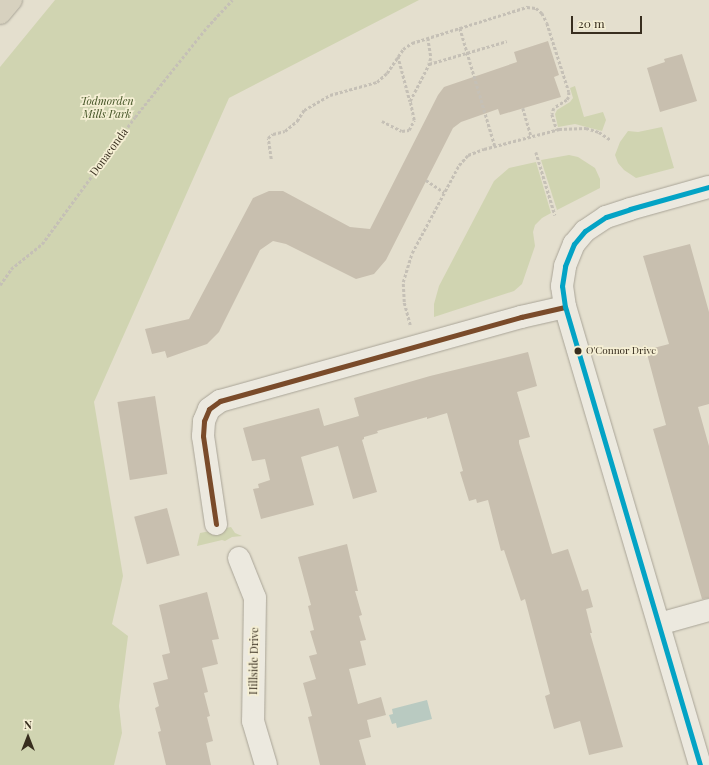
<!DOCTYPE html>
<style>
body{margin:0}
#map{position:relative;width:709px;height:765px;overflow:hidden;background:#e4dfce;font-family:"Playfair Display",serif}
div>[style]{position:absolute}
.green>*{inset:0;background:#d0d4b1}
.water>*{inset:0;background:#b9cac1}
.building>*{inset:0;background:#c8bfaf;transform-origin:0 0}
.path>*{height:2.5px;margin-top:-1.25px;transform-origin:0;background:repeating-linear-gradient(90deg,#c5c0b6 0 3px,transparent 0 5px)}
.roads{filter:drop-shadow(0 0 1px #a9a497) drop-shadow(0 0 1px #a9a497)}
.street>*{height:22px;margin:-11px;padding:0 11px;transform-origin:11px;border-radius:11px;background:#ece9df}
.secondary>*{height:22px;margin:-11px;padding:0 11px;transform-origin:11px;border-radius:11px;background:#ece9df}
.highway>*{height:22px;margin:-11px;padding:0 11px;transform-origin:11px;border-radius:11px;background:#d7d1bf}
.bus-1>*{height:5px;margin:-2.5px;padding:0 2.5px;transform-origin:2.5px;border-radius:2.5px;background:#7a4b2a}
.bus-2>*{height:5px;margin:-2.5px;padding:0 2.5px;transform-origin:2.5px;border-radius:2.5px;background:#03a3c5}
.dots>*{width:11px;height:11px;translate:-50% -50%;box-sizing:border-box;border:2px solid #f5efd4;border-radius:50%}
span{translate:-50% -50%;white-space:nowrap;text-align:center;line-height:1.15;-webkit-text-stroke:3.5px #f5efd4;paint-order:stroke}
.bus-label{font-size:10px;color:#382e1f}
.left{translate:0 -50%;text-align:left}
.park-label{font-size:11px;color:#445426;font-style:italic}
.street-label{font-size:11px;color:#382e1f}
.north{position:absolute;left:8px;top:717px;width:40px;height:40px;-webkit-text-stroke:3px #f5efd4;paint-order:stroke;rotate:0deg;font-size:11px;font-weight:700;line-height:16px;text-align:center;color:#382e1f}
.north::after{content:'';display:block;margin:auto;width:14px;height:18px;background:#382e1f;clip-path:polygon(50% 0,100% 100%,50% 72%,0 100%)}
.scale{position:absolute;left:571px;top:16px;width:71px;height:18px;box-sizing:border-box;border:2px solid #382e1f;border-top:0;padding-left:5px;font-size:12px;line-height:14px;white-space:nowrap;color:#382e1f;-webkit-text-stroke:3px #f5efd4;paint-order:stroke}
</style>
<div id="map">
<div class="green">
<div style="clip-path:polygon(55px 0,419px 0,229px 98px,94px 402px,123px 576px,112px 624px,128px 636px,119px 706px,122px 733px,114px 765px,0 765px,0 67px)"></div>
<div style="clip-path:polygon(575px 86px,584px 117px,603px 112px,606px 120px,602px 131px,575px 124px,558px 127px,555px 114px,557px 110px,570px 102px,573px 98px,570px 88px)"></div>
<div style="clip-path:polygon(662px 127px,674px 168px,636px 178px,624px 170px,618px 163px,615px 155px,620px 142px,628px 131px,638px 132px)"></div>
<div style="clip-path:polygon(569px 155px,578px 157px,595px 168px,600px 179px,600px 188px,557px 210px,541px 160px)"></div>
<div style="clip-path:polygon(536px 162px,551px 213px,542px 218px,535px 225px,533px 232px,535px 246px,522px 284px,514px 291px,434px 317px,434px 304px,439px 286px,494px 181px,509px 168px)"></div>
<div style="clip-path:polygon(231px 527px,235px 533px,242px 536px,232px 537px,225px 541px,222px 540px,197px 546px,200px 533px)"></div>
</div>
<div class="water">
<div style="clip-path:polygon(427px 700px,432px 719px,397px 728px,396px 723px,392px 724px,389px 715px,393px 714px,392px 709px)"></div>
</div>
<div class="building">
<div style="clip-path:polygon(548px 41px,559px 75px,554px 77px,561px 97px,500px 115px,498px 109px,461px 122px,453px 128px,386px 260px,374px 274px,356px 279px,286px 244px,273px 241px,260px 250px,219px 332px,207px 344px,167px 358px,165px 351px,152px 354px,145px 329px,189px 319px,253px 198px,269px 191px,283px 191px,350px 227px,370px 229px,438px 95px,444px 87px,517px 62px,514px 52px)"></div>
<div style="clip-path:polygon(682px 54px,697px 101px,660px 112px,647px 68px,665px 62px,664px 59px)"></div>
<div style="clip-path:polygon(690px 244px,709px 312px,709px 404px,698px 407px,709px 446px,709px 598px,702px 599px,653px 429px,666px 425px,646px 350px,669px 344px,643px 256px)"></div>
<div style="clip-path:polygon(528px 352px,537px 386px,517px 392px,530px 437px,519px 440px,519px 443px,552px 554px,568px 549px,582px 591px,588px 589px,593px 607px,586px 609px,592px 633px,590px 633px,623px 747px,589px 755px,580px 721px,554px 729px,545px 696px,550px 694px,525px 599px,521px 601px,504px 550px,501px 551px,488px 500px,477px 503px,476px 499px,469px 501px,460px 472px,463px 471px,447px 413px,427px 419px,427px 417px,377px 431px,378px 433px,364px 437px,364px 439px,362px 440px,377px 492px,353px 499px,338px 446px,301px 457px,314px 505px,261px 519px,253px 489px,259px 488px,258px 484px,270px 480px,265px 459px,252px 461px,243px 428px,319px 408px,324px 426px,359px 416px,354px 398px,430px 376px)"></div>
<div style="left:155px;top:396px;width:79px;height:38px;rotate:81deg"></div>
<div style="left:167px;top:508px;width:49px;height:34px;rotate:75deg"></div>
<div style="clip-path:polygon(347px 544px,358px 591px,355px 591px,362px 615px,359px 616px,366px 640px,360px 641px,366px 665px,349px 669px,358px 704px,381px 697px,386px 715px,367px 720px,371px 737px,359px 740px,366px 765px,320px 765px,308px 717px,312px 716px,303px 683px,316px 679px,309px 656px,317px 654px,310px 631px,314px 630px,308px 606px,311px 605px,298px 557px)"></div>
<div style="clip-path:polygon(207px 592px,219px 639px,212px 640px,218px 664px,202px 668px,208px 692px,204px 693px,210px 716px,207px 717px,213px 741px,206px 743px,211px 765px,166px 765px,158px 732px,161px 731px,155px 708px,159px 706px,153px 683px,168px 679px,162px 655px,170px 653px,159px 605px)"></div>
</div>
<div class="path">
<div style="left:460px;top:28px;width:123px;rotate:73.5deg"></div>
<div style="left:428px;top:38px;width:20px;rotate:81deg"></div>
<div style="left:431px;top:58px;width:6px;rotate:108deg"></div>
<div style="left:398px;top:56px;width:47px;rotate:75.1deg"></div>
<div style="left:523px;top:108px;width:29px;rotate:74deg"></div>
<div style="left:382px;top:121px;width:22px;rotate:27deg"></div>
<div style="left:402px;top:131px;width:7px;rotate:-8deg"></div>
<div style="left:409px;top:130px;width:11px;rotate:-63deg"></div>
<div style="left:414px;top:120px;width:19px;rotate:-102deg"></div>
<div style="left:410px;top:101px;width:42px;rotate:-62.8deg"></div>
<div style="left:429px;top:64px;width:81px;rotate:-16.4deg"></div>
<div style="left:536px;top:152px;width:66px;rotate:73.2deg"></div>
<div style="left:271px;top:159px;width:21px;rotate:-98deg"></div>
<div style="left:268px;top:138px;width:6px;rotate:-39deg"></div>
<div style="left:273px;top:134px;width:12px;rotate:-14deg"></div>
<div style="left:285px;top:131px;width:16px;rotate:-40deg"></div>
<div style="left:297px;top:121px;width:13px;rotate:-58deg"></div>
<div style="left:304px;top:110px;width:30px;rotate:-30deg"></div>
<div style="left:330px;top:95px;width:49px;rotate:-15.5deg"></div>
<div style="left:377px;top:82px;width:13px;rotate:-42deg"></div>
<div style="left:387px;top:73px;width:29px;rotate:-56deg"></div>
<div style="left:403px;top:49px;width:11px;rotate:-34deg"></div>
<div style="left:412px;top:43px;width:121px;rotate:-17.4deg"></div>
<div style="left:527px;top:7px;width:9px;rotate:6deg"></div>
<div style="left:536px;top:8px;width:8px;rotate:40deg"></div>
<div style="left:542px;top:13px;width:11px;rotate:63deg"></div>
<div style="left:547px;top:23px;width:72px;rotate:72.3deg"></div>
<div style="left:569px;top:92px;width:5px;rotate:90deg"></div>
<div style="left:569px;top:97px;width:4px;rotate:124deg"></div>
<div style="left:567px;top:100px;width:15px;rotate:148deg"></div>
<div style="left:554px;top:108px;width:6px;rotate:108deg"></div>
<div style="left:552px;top:114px;width:17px;rotate:73deg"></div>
<div style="left:426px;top:180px;width:22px;rotate:34deg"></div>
<div style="left:0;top:285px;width:19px;rotate:-55deg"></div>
<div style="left:11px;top:269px;width:40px;rotate:-39deg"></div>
<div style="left:42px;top:244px;width:157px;rotate:-53.8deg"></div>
<div style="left:135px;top:117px;width:115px;rotate:-51.3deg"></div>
<div style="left:207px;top:27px;width:37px;rotate:-47deg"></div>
<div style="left:410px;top:325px;width:24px;rotate:-105deg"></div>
<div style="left:404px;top:302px;width:20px;rotate:-93deg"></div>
<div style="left:403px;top:282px;width:30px;rotate:-73deg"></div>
<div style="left:412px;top:253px;width:100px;rotate:-61.9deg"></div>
<div style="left:459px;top:165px;width:13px;rotate:-48deg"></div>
<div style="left:468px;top:155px;width:17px;rotate:-21deg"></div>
<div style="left:484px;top:149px;width:78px;rotate:-14.9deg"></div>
<div style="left:559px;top:129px;width:27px;rotate:-2deg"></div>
<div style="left:586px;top:128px;width:14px;rotate:17deg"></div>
<div style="left:599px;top:132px;width:14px;rotate:34deg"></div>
</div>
<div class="roads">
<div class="street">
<div style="left:216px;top:524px;width:89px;rotate:-98.4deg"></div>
<div style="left:203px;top:436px;width:15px;rotate:-86deg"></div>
<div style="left:204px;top:421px;width:13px;rotate:-67deg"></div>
<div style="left:209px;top:409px;width:14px;rotate:-36deg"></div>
<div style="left:220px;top:401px;width:313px;rotate:-15.6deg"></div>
<div style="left:521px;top:317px;width:45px;rotate:-12.8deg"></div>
<div style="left:239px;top:558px;width:43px;rotate:68.2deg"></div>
<div style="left:255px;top:598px;width:123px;rotate:90.9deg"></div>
<div style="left:253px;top:721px;width:46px;rotate:73.5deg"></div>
<div style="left:659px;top:624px;width:52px;rotate:-15.6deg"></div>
</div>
<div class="secondary">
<div style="left:700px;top:765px;width:477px;rotate:-106.4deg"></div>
<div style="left:565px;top:307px;width:21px;rotate:-98deg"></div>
<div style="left:562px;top:286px;width:20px;rotate:-81deg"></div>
<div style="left:565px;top:266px;width:24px;rotate:-68deg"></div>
<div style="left:574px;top:244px;width:17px;rotate:-50deg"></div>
<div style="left:585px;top:231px;width:25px;rotate:-34deg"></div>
<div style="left:606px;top:217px;width:25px;rotate:-18deg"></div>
<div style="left:630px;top:209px;width:82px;rotate:-15.6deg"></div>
</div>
<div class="highway">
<div style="left:0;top:13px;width:17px;rotate:-50deg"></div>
</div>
</div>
<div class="bus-1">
<div style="left:216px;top:524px;width:89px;rotate:-98.4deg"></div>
<div style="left:203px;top:436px;width:15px;rotate:-86deg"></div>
<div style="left:204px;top:421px;width:13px;rotate:-67deg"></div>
<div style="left:209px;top:409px;width:14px;rotate:-36deg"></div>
<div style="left:220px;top:401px;width:313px;rotate:-15.6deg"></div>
<div style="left:521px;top:317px;width:45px;rotate:-12.8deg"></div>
</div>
<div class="bus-2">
<div style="left:700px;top:765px;width:477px;rotate:-106.4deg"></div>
<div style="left:565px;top:307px;width:21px;rotate:-98deg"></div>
<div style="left:562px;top:286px;width:20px;rotate:-81deg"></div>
<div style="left:565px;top:266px;width:24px;rotate:-68deg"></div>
<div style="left:574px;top:244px;width:17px;rotate:-50deg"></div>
<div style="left:585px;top:231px;width:25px;rotate:-34deg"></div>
<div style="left:606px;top:217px;width:25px;rotate:-18deg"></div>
<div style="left:630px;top:209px;width:82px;rotate:-15.6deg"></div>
</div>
<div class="dots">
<div style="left:578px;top:351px;background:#382e1f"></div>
</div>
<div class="bus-label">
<span class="left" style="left:586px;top:351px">O'Connor Drive</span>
</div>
<div class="park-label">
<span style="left:107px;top:108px">Todmorden<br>Mills Park</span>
</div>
<div class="street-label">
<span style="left:109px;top:152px;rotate:-54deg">Donaconda</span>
<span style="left:254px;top:661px;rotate:-89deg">Hillside Drive</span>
</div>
<div class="north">N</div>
<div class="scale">20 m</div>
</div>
